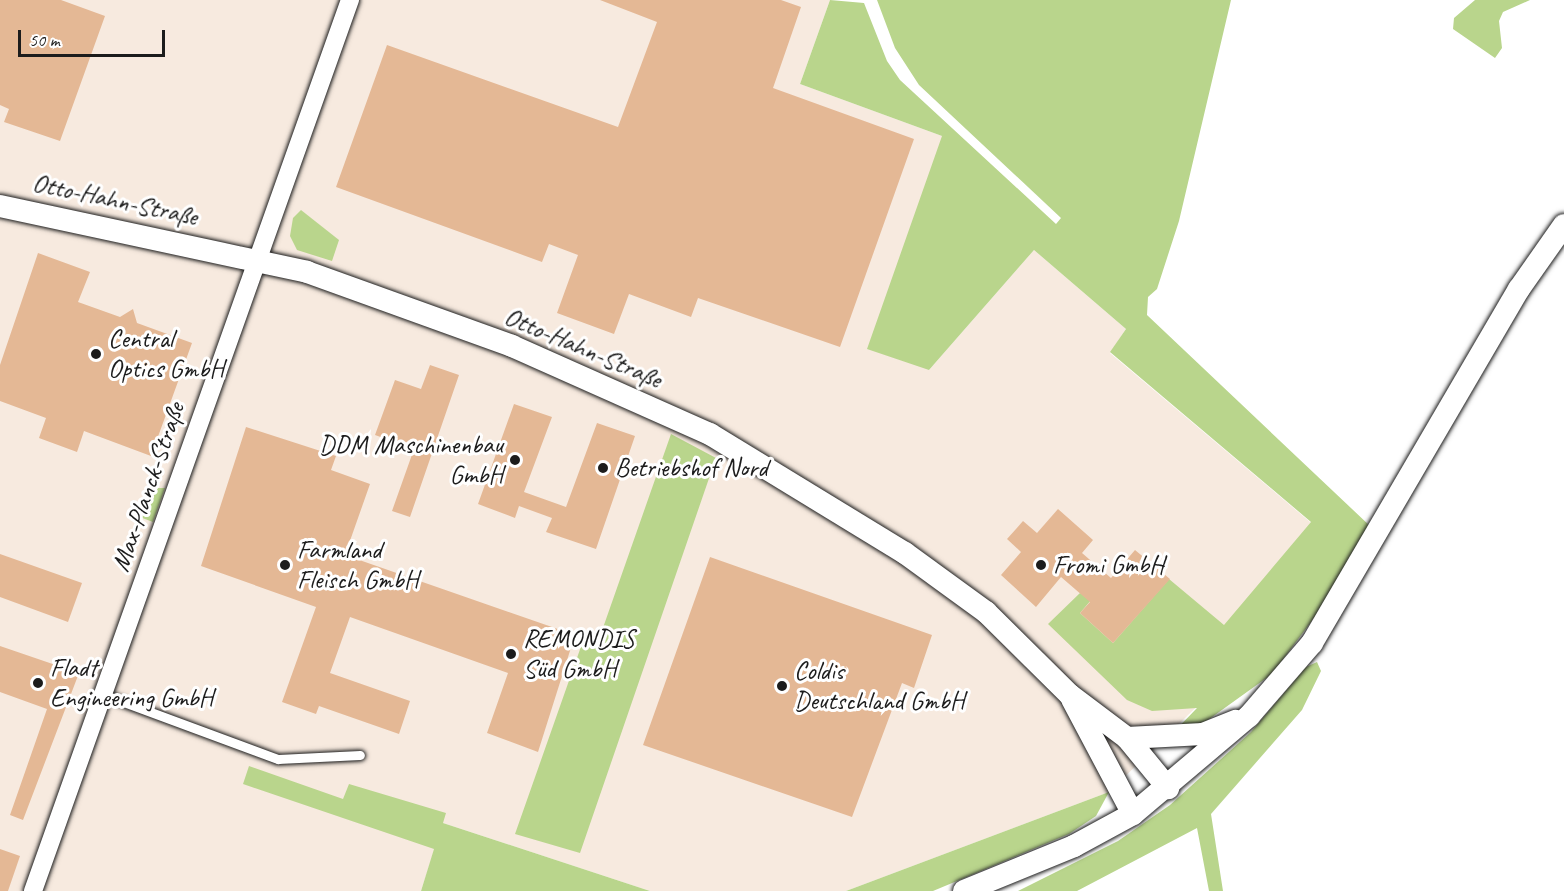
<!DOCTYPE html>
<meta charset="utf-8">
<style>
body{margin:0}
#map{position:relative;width:1564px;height:891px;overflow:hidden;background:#fff;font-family:Caveat,sans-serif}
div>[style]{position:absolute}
.built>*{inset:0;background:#f7eadf}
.green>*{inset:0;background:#b9d58c}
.building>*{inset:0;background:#e4b895}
.roads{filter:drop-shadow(0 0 2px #1c1c1c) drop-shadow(0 0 2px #1c1c1c)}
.service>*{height:9px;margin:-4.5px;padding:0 4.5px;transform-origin:4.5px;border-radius:4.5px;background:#fff}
.minor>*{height:18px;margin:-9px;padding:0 9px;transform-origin:9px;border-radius:9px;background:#fff}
.tertiary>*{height:22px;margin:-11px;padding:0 11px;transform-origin:11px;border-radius:11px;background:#fff}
.dots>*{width:16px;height:16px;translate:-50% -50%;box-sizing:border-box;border:3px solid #fff;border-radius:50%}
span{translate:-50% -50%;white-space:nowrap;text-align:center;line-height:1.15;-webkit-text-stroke:6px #fff;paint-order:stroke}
.street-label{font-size:26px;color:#1c1c1c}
.poi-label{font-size:26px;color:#1c1c1c}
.left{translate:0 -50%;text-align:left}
.right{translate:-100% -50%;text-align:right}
.scale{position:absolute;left:18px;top:30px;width:147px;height:27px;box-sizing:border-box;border:3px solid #1c1c1c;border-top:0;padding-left:8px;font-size:18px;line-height:21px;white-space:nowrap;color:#1c1c1c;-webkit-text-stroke:4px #fff;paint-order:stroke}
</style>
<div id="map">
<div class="built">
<div style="clip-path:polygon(0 0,830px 0,800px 84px,942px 136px,929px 370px,1034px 250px,1126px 329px,1110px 353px,1335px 543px,1257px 648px,1109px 792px,846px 891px,650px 891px,443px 823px,421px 891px,0 891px)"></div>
</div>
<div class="green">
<div style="clip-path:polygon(830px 0,864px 3px,887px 61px,900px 80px,1056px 224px,1061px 218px,919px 85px,895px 48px,877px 0,1231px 0,1179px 221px,1157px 289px,1148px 297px,1147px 315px,1370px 526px,1326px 602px,1272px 674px,1194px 730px,1171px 735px,1197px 708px,1152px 711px,1127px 700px,1048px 624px,1080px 593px,1092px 599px,1080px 613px,1113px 643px,1169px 579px,1224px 625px,1311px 522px,1110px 352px,1126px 329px,1034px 250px,929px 370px,867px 349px,942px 136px,800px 84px)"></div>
<div style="clip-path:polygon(1475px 0,1530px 0,1503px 12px,1499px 21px,1502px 48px,1495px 58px,1453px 29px,1454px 18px)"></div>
<div style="clip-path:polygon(301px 210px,339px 240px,332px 261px,297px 250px,290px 236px,293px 218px)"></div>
<div style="clip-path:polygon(671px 434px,716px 458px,580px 853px,515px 834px,584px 638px,598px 642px)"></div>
<div style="clip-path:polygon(147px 488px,165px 488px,153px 522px,137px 516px)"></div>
<div style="clip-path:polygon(1317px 662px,1321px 671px,1302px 710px,1211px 814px,1223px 891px,1209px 891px,1197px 828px,1077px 891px,1018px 891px,1118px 841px,1170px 805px,1251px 732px,1306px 667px)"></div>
<div style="clip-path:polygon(249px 766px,343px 799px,349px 784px,446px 813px,443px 823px,650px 891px,421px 891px,434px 849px,243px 784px)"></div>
<div style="clip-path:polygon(1109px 792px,1096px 816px,1069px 834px,933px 891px,846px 891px)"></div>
</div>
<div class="building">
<div style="clip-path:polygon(0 0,61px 0,105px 16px,60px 141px,4px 122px,9px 109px,0 105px)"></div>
<div style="clip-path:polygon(600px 0,781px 0,801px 7px,773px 88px,914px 139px,840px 347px,698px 298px,691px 317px,629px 294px,614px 334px,557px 313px,578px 255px,549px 244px,542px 262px,336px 187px,387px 45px,618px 127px,657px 22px)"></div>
<div style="clip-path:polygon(38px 253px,90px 272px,78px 302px,120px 317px,133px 309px,137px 323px,192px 343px,151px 456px,84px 431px,77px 452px,39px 438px,46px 418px,0 401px,0 365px)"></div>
<div style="clip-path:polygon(430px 365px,459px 375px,410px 517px,392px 511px,414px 449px,375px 435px,395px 380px,421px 389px)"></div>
<div style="clip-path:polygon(514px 404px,552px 417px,524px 492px,566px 507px,597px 423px,635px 436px,596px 549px,546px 532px,552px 518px,519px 506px,515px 518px,478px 504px)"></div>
<div style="clip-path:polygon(246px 427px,336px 456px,331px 470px,370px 484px,345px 555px,575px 635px,538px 752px,487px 733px,508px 673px,350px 617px,330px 673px,410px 701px,399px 734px,319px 706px,316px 714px,282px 702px,316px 607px,201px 566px)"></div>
<div style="clip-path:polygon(1058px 509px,1093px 540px,1082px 553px,1111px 578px,1135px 550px,1170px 579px,1113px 643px,1080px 613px,1090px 602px,1061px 577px,1036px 607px,1001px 575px,1021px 552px,1007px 539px,1023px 521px,1037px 533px)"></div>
<div style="clip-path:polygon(0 554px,82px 583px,68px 622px,0 597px)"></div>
<div style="clip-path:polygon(710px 557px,932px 635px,914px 688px,902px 683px,852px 817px,643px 745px)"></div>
<div style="clip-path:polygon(0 646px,79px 673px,23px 820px,10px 815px,47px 709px,0 692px)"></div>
<div style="clip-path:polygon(0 849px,20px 856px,8px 891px,0 891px)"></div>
</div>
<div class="roads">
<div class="service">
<div style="left:102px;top:694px;width:188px;rotate:20.3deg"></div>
<div style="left:278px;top:759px;width:82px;rotate:-2.8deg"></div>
</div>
<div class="minor">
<div style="left:33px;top:891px;width:946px;rotate:-70.42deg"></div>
</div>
<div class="tertiary">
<div style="left:0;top:206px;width:314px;rotate:12.1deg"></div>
<div style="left:307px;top:272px;width:218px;rotate:19.8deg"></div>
<div style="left:512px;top:346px;width:217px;rotate:24deg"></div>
<div style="left:710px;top:434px;width:228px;rotate:31.4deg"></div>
<div style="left:905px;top:553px;width:100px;rotate:36.1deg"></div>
<div style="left:986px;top:612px;width:118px;rotate:44.7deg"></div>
<div style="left:1070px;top:695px;width:71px;rotate:37deg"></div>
<div style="left:1127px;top:738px;width:65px;rotate:50.6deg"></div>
<div style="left:1072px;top:699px;width:130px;rotate:62.1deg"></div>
<div style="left:1127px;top:738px;width:76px;rotate:-3deg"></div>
<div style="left:1203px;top:734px;width:35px;rotate:-22deg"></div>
<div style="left:964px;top:891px;width:119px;rotate:-22.2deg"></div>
<div style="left:1074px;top:846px;width:67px;rotate:-28.5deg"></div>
<div style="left:1133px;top:814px;width:152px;rotate:-40.2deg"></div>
<div style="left:1249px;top:716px;width:96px;rotate:-49.2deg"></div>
<div style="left:1312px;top:643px;width:410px;rotate:-59.7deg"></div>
<div style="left:1519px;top:289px;width:78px;rotate:-54.9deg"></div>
</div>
</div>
<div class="dots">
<div style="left:96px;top:354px;background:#1c1c1c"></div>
<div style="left:515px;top:460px;background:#1c1c1c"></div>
<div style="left:603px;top:468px;background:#1c1c1c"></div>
<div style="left:285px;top:565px;background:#1c1c1c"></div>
<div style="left:1041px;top:565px;background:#1c1c1c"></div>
<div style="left:511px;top:654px;background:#1c1c1c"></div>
<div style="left:38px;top:683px;background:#1c1c1c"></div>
<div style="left:782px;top:686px;background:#1c1c1c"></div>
</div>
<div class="street-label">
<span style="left:115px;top:200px;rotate:12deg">Otto-Hahn-Straße</span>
<span style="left:583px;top:348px;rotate:23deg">Otto-Hahn-Straße</span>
<span style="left:148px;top:487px;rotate:-71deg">Max-Planck-Straße</span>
</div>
<div class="poi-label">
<span class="left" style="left:108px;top:354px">Central<br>Optics GmbH</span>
<span class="right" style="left:503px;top:460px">DDM Maschinenbau<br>GmbH</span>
<span class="left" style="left:615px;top:468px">Betriebshof Nord</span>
<span class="left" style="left:297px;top:565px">Farmland<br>Fleisch GmbH</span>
<span class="left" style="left:1053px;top:565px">Fromi GmbH</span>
<span class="left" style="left:523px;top:654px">REMONDIS<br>Süd GmbH</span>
<span class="left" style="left:50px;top:683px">Fladt<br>Engineering GmbH</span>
<span class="left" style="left:794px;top:686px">Coldis<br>Deutschland GmbH</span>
</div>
<div class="scale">50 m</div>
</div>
